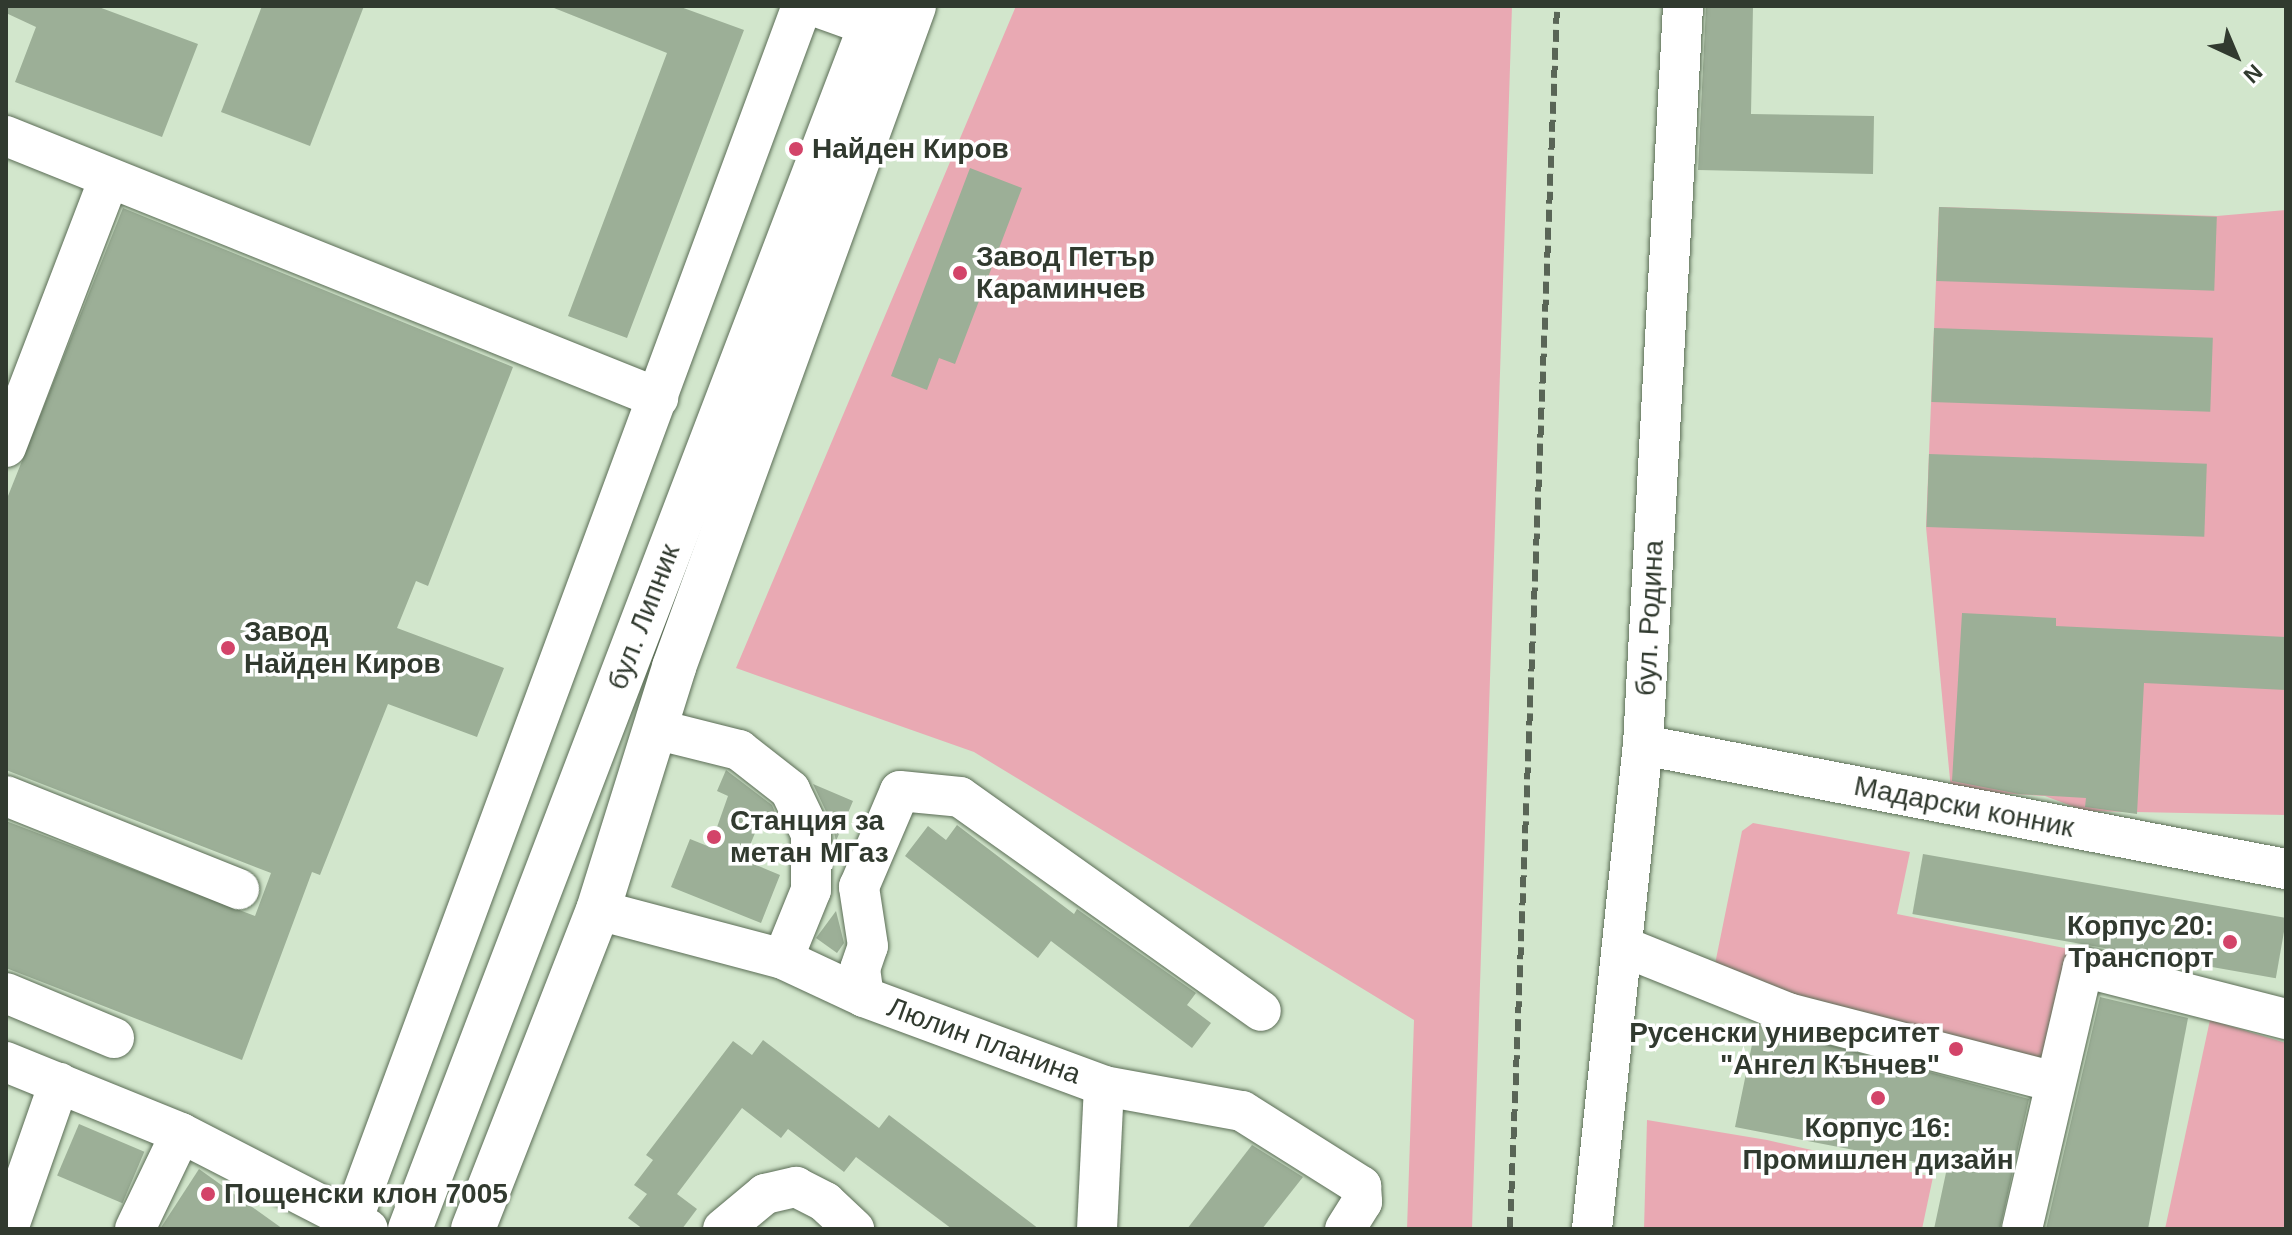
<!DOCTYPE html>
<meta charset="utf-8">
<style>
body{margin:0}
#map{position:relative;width:2292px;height:1235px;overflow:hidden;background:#d2e6cc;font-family:Arial,sans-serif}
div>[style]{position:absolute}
.green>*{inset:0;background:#e9a9b3}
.building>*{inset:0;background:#9caf97;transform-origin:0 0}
.roads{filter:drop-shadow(0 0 2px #5b6d56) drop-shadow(0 0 2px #5b6d56)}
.minor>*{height:40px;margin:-20px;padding:0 20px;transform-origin:20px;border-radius:20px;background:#fff}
.major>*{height:44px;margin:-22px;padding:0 22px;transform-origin:22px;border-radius:22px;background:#fff}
.rail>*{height:6px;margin-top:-3px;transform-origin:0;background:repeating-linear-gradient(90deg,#596556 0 12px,transparent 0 18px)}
.dots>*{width:22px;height:22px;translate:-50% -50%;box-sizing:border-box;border:4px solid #fff;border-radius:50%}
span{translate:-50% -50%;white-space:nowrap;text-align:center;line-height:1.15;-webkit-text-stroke:7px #fff;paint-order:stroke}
.poi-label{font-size:28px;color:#313a2f;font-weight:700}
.left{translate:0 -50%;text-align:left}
.right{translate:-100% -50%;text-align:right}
.street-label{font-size:28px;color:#313a2f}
.frame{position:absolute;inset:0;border:8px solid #313a2f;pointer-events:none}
.north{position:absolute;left:2196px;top:16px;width:80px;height:80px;-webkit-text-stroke:6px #fff;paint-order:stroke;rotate:136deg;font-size:22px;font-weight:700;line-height:32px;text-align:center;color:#313a2f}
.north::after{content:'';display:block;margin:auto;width:28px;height:36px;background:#313a2f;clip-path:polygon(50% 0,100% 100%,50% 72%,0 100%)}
</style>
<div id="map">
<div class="green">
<div style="clip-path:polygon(1016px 6px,1512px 6px,1472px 1229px,1407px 1229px,1414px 1020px,974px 752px,736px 668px)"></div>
<div style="clip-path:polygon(1939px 207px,2217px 216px,2286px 210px,2286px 815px,2085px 811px,2045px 796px,1951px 790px,1926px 527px)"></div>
<div style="clip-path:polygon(1753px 823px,1910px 852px,1897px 914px,2079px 951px,2051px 1071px,1713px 974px,1742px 831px)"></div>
<div style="clip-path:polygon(2210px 1020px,2286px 1043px,2286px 1229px,2165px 1229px)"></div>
<div style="clip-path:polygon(1647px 1120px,1767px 1140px,1933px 1177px,1922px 1229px,1644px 1229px)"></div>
</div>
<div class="building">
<div style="clip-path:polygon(6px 6px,96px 6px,198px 44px,162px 137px,15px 82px,36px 27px,6px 13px)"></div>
<div style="clip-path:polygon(262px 6px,364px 6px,310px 146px,221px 112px)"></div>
<div style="clip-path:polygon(549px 6px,678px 6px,744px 30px,627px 338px,568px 316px,667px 53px)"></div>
<div style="clip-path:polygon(1706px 6px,1753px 6px,1751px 114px,1874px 116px,1873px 174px,1698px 170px)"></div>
<div style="clip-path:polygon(970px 168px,1022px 188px,955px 364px,939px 358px,927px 390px,891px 376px)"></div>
<div style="left:1939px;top:207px;width:278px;height:74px;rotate:2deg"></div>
<div style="clip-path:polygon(123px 208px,513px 367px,428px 586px,416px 581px,397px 628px,504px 668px,477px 737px,388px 704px,320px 875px,312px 872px,242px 1060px,6px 968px,6px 821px,255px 916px,271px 873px,6px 770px,6px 501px)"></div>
<div style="left:1934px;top:328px;width:279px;height:74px;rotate:2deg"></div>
<div style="left:1929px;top:454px;width:278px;height:73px;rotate:2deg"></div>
<div style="clip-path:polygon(1962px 613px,2056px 618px,2056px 626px,2286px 637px,2286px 690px,2144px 683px,2137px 814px,2085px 807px,2086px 798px,2019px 794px,1952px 781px)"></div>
<div style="clip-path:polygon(726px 770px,772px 805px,777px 817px,764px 811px,744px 860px,780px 875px,761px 923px,671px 887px,690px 839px,710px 847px,728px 796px,717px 791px)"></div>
<div style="clip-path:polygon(813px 784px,853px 801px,836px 841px,832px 824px)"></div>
<div style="clip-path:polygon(957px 825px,1074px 914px,1077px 909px,1196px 993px,1187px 1005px,1211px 1023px,1192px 1048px,1051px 941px,1038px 958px,905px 856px,928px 826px,946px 840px)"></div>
<div style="left:1923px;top:854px;width:369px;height:61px;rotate:10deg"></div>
<div style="clip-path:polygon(836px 911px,844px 943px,837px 953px,816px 938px)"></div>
<div style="clip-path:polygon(2100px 997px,2188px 1018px,2148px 1229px,2046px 1229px)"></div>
<div style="clip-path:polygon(1756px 1025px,2029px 1099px,2000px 1229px,1934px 1229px,1947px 1168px,1735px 1127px)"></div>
<div style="clip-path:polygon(763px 1040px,879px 1128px,889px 1115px,1039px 1229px,952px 1229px,856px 1157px,844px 1172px,788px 1129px,781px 1138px,742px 1108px,677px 1194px,697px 1209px,682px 1229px,643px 1229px,628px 1218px,647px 1194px,634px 1185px,653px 1160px,646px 1155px,733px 1041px,752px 1055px)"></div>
<div style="left:79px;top:1124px;width:71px;height:56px;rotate:23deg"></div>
<div style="clip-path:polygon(1252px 1145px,1303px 1177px,1262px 1229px,1187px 1229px)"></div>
<div style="clip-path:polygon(199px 1169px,283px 1229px,160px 1229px)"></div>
</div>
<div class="roads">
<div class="minor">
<div style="left:814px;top:6px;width:59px;rotate:19.7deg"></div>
<div style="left:6px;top:136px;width:703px;rotate:21.89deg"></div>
<div style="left:6px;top:447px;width:288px;rotate:-69deg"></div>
<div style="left:655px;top:729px;width:87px;rotate:14deg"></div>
<div style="left:739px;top:750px;width:65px;rotate:38.1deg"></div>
<div style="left:790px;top:790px;width:49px;rotate:64.5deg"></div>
<div style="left:811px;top:834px;width:56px;rotate:90deg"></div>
<div style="left:811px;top:890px;width:74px;rotate:112.1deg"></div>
<div style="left:1643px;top:745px;width:655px;rotate:10.92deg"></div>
<div style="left:6px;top:796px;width:251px;rotate:21.8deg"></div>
<div style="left:598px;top:910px;width:191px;rotate:14.8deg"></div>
<div style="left:783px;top:959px;width:89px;rotate:25.1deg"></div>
<div style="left:864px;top:997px;width:256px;rotate:20.3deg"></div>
<div style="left:1104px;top:1086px;width:140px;rotate:10.3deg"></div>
<div style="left:1242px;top:1111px;width:141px;rotate:32.2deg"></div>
<div style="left:1361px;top:1186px;width:16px;rotate:86deg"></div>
<div style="left:1362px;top:1202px;width:32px;rotate:122deg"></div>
<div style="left:1624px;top:947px;width:177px;rotate:21.9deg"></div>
<div style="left:1788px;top:1013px;width:276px;rotate:14.5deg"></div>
<div style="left:6px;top:993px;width:117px;rotate:22.6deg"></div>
<div style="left:864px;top:997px;width:28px;rotate:-98deg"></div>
<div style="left:860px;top:969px;width:24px;rotate:-71deg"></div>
<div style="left:868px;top:946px;width:60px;rotate:-98.7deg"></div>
<div style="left:859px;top:887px;width:104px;rotate:-66.9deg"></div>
<div style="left:900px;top:791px;width:60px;rotate:5.7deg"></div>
<div style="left:960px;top:797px;width:369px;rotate:35.4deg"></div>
<div style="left:6px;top:1062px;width:189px;rotate:22.1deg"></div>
<div style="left:181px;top:1133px;width:210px;rotate:27.2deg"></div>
<div style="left:8px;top:1229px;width:155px;rotate:-70.7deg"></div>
<div style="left:135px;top:1229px;width:106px;rotate:-64.4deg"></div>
<div style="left:349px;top:1229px;width:1304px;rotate:-69.68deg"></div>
<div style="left:723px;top:1229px;width:55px;rotate:-39.8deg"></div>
<div style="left:765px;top:1194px;width:32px;rotate:-13deg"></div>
<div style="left:796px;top:1187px;width:33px;rotate:27deg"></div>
<div style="left:825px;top:1202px;width:40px;rotate:43deg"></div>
<div style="left:1097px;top:1229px;width:143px;rotate:-87.2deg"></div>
<div style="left:1592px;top:1229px;width:487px;rotate:-84deg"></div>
<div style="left:1643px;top:745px;width:740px;rotate:-86.9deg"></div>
<div style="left:2022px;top:1229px;width:269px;rotate:-76.9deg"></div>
<div style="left:2083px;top:967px;width:210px;rotate:14.4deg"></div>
</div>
<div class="major">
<div style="left:410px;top:1229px;width:1309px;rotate:-69.06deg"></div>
<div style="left:473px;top:1229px;width:343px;rotate:-68.6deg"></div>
<div style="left:598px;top:910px;width:255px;rotate:-72.6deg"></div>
<div style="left:674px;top:667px;width:703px;rotate:-70.04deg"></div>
</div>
</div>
<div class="rail">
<div style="left:1510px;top:1229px;width:1224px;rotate:-87.8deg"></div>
</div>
<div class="dots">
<div style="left:796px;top:149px;background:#d34469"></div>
<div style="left:960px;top:273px;background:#d34469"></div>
<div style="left:228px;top:648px;background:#d34469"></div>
<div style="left:714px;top:837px;background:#d34469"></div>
<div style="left:2230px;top:942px;background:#d34469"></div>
<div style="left:1956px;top:1049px;background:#d34469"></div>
<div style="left:1878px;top:1098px;background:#d34469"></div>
<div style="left:208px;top:1194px;background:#d34469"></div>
</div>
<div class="poi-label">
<span class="left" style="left:812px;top:149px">Найден Киров</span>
<span class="left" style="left:976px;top:273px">Завод Петър<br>Караминчев</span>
<span class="left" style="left:244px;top:648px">Завод<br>Найден Киров</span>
<span class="left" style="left:730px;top:837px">Станция за<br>метан МГаз</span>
<span class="right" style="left:2214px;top:942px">Корпус 20:<br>Транспорт</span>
<span class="right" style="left:1940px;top:1049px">Русенски университет<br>"Ангел Кънчев"</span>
<span style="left:1878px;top:1144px">Корпус 16:<br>Промишлен дизайн</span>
<span class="left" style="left:224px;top:1194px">Пощенски клон 7005</span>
</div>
<div class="street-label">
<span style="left:644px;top:617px;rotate:-69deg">бул. Липник</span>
<span style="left:1650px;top:618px;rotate:-87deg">бул. Родина</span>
<span style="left:1964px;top:807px;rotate:11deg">Мадарски конник</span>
<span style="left:984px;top:1041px;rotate:20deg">Люлин планина</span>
</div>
<div class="frame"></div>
<div class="north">N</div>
</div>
